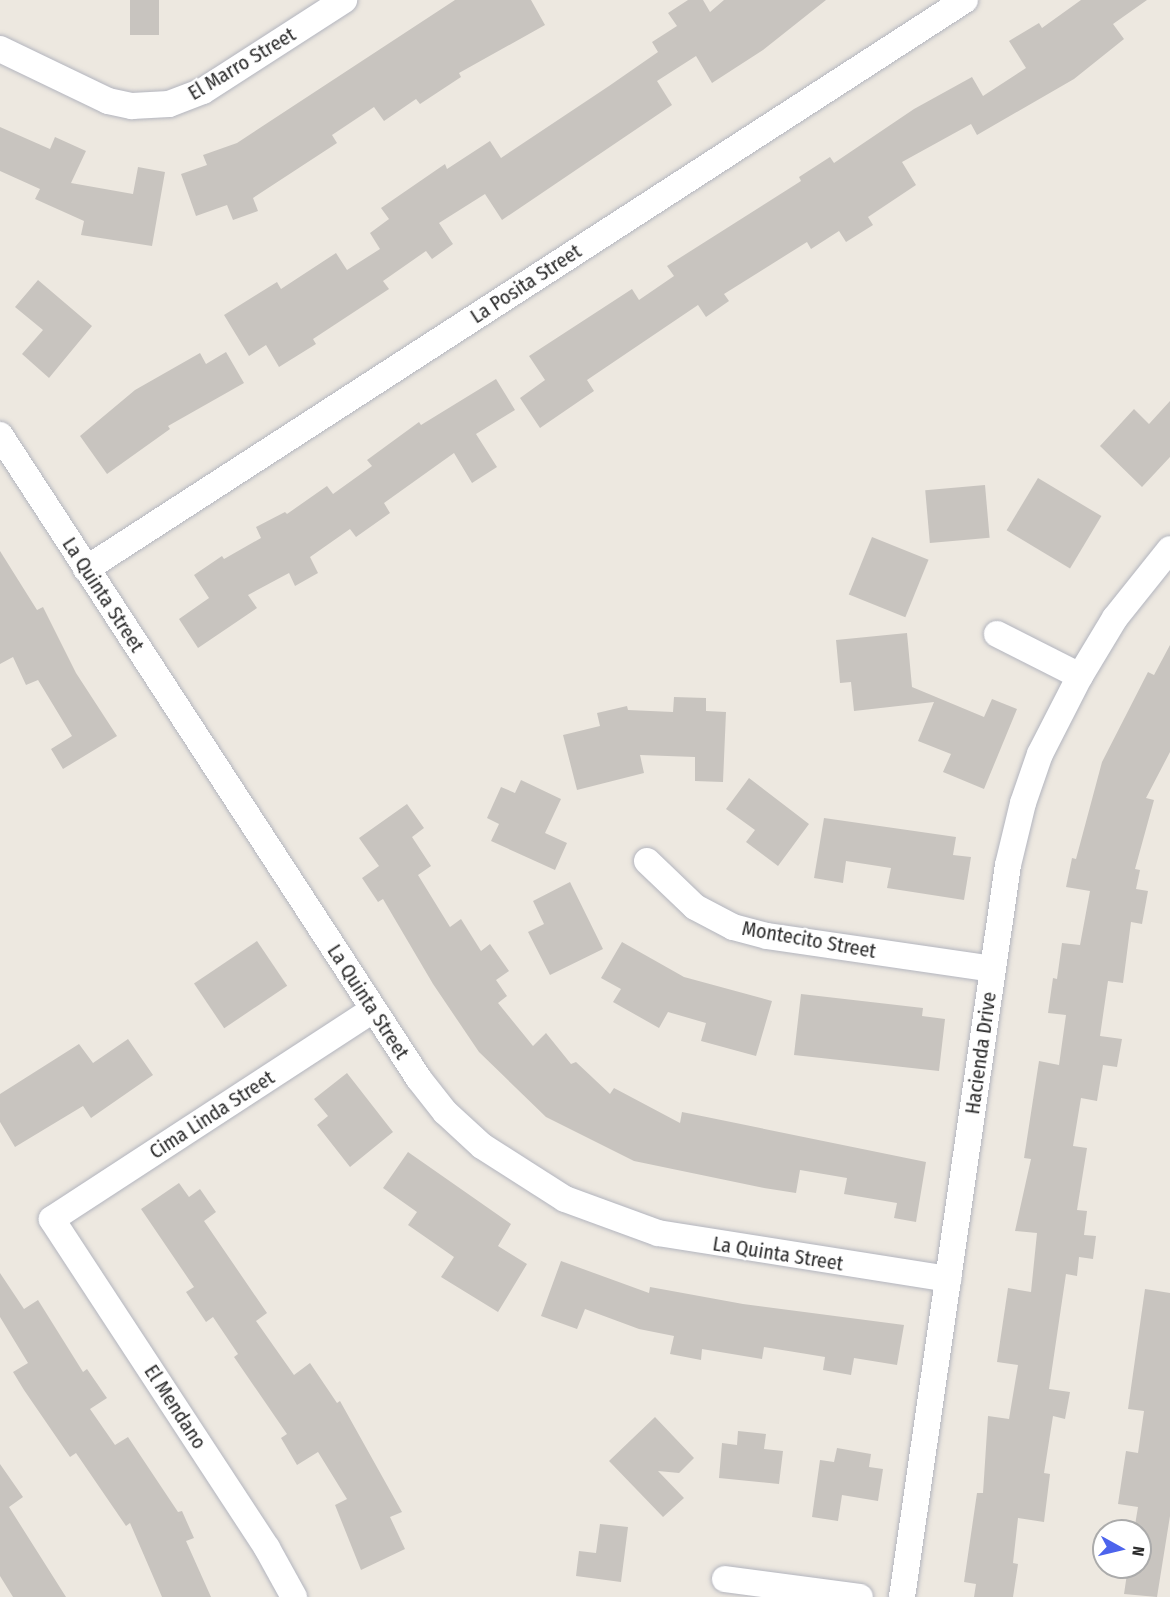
<!DOCTYPE html>
<style>
body{margin:0}
#map{position:relative;width:1170px;height:1597px;overflow:hidden;background:#ede8e0;font-family:"Fira Sans Condensed",sans-serif}
div>[style]{position:absolute}
.building>*{inset:0;background:#c8c4bf;transform-origin:0 0}
.roads{filter:drop-shadow(0 0 2px #b3b5be) drop-shadow(0 0 2px #b3b5be)}
.street>*{height:26px;margin:-13px;padding:0 13px;transform-origin:13px;border-radius:13px;background:#fff}
span{translate:-50% -50%;white-space:nowrap;text-align:center;line-height:1.15;-webkit-text-stroke:5px #fff;paint-order:stroke}
.street-label{font-size:20px;color:#2c2c2c}
.north{position:absolute;left:1092px;top:1519px;width:60px;height:60px;box-sizing:border-box;background:#fff;border:2px solid #ababab;border-radius:50%;rotate:98deg;font-size:16px;font-weight:700;line-height:24px;text-align:center;color:#2c2c2c}
.north::after{content:'';display:block;margin:auto;width:21px;height:27px;background:#4d64ec;clip-path:polygon(50% 0,100% 100%,50% 72%,0 100%)}
</style>
<div id="map">
<div class="building">
<div style="left:130px;top:0;width:29px;height:35px"></div>
<div style="clip-path:polygon(455px 0,531px 0,545px 25px,459px 73px,461px 77px,420px 104px,416px 99px,384px 121px,374px 107px,332px 135px,337px 143px,253px 198px,258px 211px,233px 220px,227px 205px,196px 216px,181px 174px,207px 165px,203px 155px,237px 143px)"></div>
<div style="clip-path:polygon(688px 0,703px 0,710px 12px,724px 0,826px 0,763px 50px,712px 83px,696px 56px,657px 81px,672px 105px,502px 220px,485px 194px,439px 223px,453px 244px,432px 259px,426px 251px,383px 281px,389px 289px,313px 339px,316px 344px,279px 367px,266px 345px,249px 356px,224px 315px,277px 282px,281px 289px,336px 253px,347px 270px,380px 249px,370px 233px,389px 219px,381px 208px,445px 164px,447px 169px,490px 141px,501px 158px,609px 86px,658px 52px,652px 42px,677px 26px,668px 13px)"></div>
<div style="clip-path:polygon(1081px 0,1147px 0,1113px 24px,1124px 39px,1074px 79px,977px 135px,971px 124px,902px 162px,916px 185px,868px 217px,873px 225px,846px 242px,839px 231px,811px 249px,807px 242px,724px 294px,729px 301px,706px 317px,698px 305px,587px 380px,594px 391px,540px 428px,520px 398px,545px 380px,529px 356px,632px 289px,639px 300px,674px 276px,667px 266px,801px 181px,799px 177px,830px 157px,834px 163px,914px 109px,972px 77px,983px 96px,1026px 68px,1009px 41px,1039px 23px,1042px 28px)"></div>
<div style="clip-path:polygon(0 127px,50px 149px,55px 137px,86px 151px,71px 183px,133px 194px,138px 167px,165px 172px,152px 246px,81px 235px,84px 221px,35px 199px,40px 189px,0 171px)"></div>
<div style="clip-path:polygon(38px 280px,92px 326px,49px 378px,22px 354px,43px 330px,15px 307px)"></div>
<div style="clip-path:polygon(226px 352px,244px 383px,168px 426px,170px 429px,107px 474px,80px 436px,135px 390px,200px 353px,206px 364px)"></div>
<div style="clip-path:polygon(496px 379px,515px 410px,476px 434px,497px 467px,472px 483px,454px 453px,384px 503px,390px 513px,356px 537px,350px 529px,310px 557px,318px 573px,295px 586px,289px 573px,248px 595px,257px 608px,198px 648px,179px 619px,209px 598px,194px 575px,222px 556px,224px 559px,261px 538px,256px 527px,285px 512px,287px 514px,327px 486px,333px 494px,372px 466px,367px 460px,419px 422px,421px 425px)"></div>
<div style="clip-path:polygon(1170px 401px,1170px 457px,1142px 487px,1100px 446px,1134px 409px,1149px 424px)"></div>
<div style="left:1038px;top:478px;width:74px;height:61px;rotate:31deg"></div>
<div style="left:985px;top:485px;width:53px;height:60px;rotate:85deg"></div>
<div style="left:872px;top:537px;width:61px;height:62px;rotate:22deg"></div>
<div style="clip-path:polygon(0 551px,37px 610px,43px 607px,76px 673px,117px 736px,63px 769px,51px 749px,72px 736px,38px 680px,26px 685px,13px 657px,0 664px)"></div>
<div style="clip-path:polygon(907px 633px,912px 687px,984px 717px,992px 699px,1017px 709px,984px 789px,943px 772px,951px 754px,918px 741px,934px 702px,854px 711px,851px 682px,840px 683px,836px 640px)"></div>
<div style="clip-path:polygon(1170px 645px,1170px 752px,1146px 798px,1154px 800px,1135px 869px,1140px 870px,1136px 889px,1148px 891px,1142px 924px,1131px 922px,1123px 983px,1108px 981px,1100px 1036px,1122px 1039px,1117px 1067px,1103px 1065px,1097px 1101px,1081px 1098px,1073px 1146px,1087px 1148px,1077px 1210px,1087px 1211px,1084px 1235px,1096px 1236px,1093px 1259px,1079px 1257px,1077px 1276px,1066px 1274px,1049px 1389px,1070px 1392px,1065px 1419px,1053px 1416px,1044px 1473px,1050px 1474px,1044px 1522px,1018px 1518px,1013px 1563px,1018px 1564px,1013px 1597px,974px 1597px,976px 1584px,964px 1582px,977px 1493px,983px 1493px,988px 1416px,1009px 1419px,1018px 1365px,997px 1362px,1008px 1288px,1031px 1292px,1037px 1233px,1015px 1231px,1031px 1159px,1024px 1158px,1039px 1061px,1059px 1065px,1066px 1015px,1048px 1013px,1053px 978px,1057px 979px,1062px 943px,1080px 945px,1090px 891px,1066px 887px,1072px 858px,1076px 859px,1102px 762px,1148px 672px,1154px 675px)"></div>
<div style="clip-path:polygon(674px 697px,706px 698px,706px 711px,726px 712px,723px 782px,695px 781px,695px 757px,640px 755px,644px 773px,577px 790px,563px 735px,600px 726px,597px 713px,627px 706px,628px 710px,673px 712px)"></div>
<div style="clip-path:polygon(749px 778px,809px 824px,778px 866px,746px 842px,755px 830px,726px 809px)"></div>
<div style="clip-path:polygon(521px 780px,561px 799px,545px 833px,567px 843px,555px 870px,491px 841px,499px 824px,487px 818px,501px 787px,515px 793px)"></div>
<div style="clip-path:polygon(407px 804px,424px 828px,412px 837px,431px 866px,418px 875px,450px 927px,461px 919px,481px 951px,490px 944px,509px 971px,496px 980px,507px 996px,498px 1003px,533px 1046px,546px 1033px,571px 1064px,576px 1062px,610px 1094px,614px 1088px,680px 1123px,682px 1112px,926px 1162px,916px 1222px,894px 1218px,897px 1203px,844px 1194px,847px 1178px,800px 1170px,796px 1193px,764px 1188px,634px 1161px,546px 1117px,479px 1052px,433px 984px,383px 899px,378px 902px,362px 878px,379px 866px,359px 838px)"></div>
<div style="clip-path:polygon(824px 818px,956px 837px,953px 855px,971px 857px,964px 900px,887px 888px,891px 868px,846px 861px,843px 883px,814px 878px)"></div>
<div style="clip-path:polygon(570px 882px,603px 949px,550px 975px,528px 932px,544px 924px,533px 901px)"></div>
<div style="left:257px;top:941px;width:54px;height:76px;rotate:56deg"></div>
<div style="clip-path:polygon(622px 942px,684px 977px,772px 1001px,756px 1056px,701px 1041px,706px 1023px,668px 1012px,659px 1028px,613px 1002px,621px 989px,601px 978px)"></div>
<div style="clip-path:polygon(801px 994px,923px 1008px,922px 1016px,945px 1019px,939px 1071px,794px 1055px)"></div>
<div style="clip-path:polygon(128px 1039px,153px 1075px,91px 1118px,83px 1106px,15px 1147px,0 1122px,0 1094px,79px 1044px,93px 1063px)"></div>
<div style="clip-path:polygon(347px 1073px,393px 1132px,350px 1167px,317px 1125px,328px 1116px,314px 1099px)"></div>
<div style="clip-path:polygon(408px 1152px,511px 1224px,498px 1246px,527px 1264px,498px 1312px,441px 1277px,454px 1257px,408px 1225px,417px 1212px,383px 1188px)"></div>
<div style="clip-path:polygon(179px 1183px,189px 1197px,200px 1189px,216px 1212px,204px 1221px,267px 1313px,256px 1321px,294px 1375px,310px 1363px,337px 1403px,340px 1401px,402px 1512px,390px 1517px,405px 1549px,361px 1570px,335px 1505px,347px 1499px,318px 1452px,297px 1465px,281px 1438px,287px 1434px,234px 1357px,238px 1354px,213px 1317px,206px 1322px,186px 1292px,194px 1287px,141px 1209px)"></div>
<div style="clip-path:polygon(561px 1261px,649px 1293px,650px 1287px,743px 1304px,904px 1325px,897px 1365px,854px 1358px,851px 1375px,823px 1370px,825px 1357px,764px 1347px,762px 1359px,702px 1349px,701px 1360px,670px 1354px,674px 1336px,639px 1329px,585px 1309px,577px 1329px,541px 1316px)"></div>
<div style="clip-path:polygon(0 1273px,24px 1309px,38px 1300px,83px 1372px,87px 1369px,107px 1398px,90px 1409px,115px 1445px,128px 1437px,178px 1512px,182px 1511px,194px 1538px,186px 1541px,211px 1597px,162px 1597px,130px 1523px,126px 1526px,76px 1453px,70px 1457px,24px 1390px,13px 1372px,28px 1363px,0 1317px)"></div>
<div style="clip-path:polygon(1145px 1289px,1170px 1293px,1170px 1516px,1157px 1597px,1124px 1594px,1128px 1567px,1140px 1567px,1140px 1531px,1134px 1531px,1138px 1507px,1118px 1504px,1126px 1451px,1138px 1453px,1144px 1411px,1128px 1409px)"></div>
<div style="clip-path:polygon(655px 1417px,694px 1458px,679px 1473px,658px 1471px,684px 1498px,663px 1517px,609px 1461px)"></div>
<div style="clip-path:polygon(738px 1431px,766px 1434px,764px 1449px,783px 1451px,779px 1484px,719px 1478px,722px 1443px,737px 1445px)"></div>
<div style="clip-path:polygon(837px 1448px,871px 1454px,869px 1467px,883px 1469px,878px 1501px,842px 1495px,838px 1521px,812px 1517px,820px 1460px,834px 1462px)"></div>
<div style="clip-path:polygon(0 1464px,23px 1497px,9px 1507px,66px 1597px,13px 1597px,0 1576px)"></div>
<div style="clip-path:polygon(600px 1524px,628px 1527px,621px 1582px,576px 1576px,579px 1551px,596px 1553px)"></div>
</div>
<div class="roads">
<div class="street">
<div style="left:0;top:49px;width:120px;rotate:25.7deg"></div>
<div style="left:108px;top:101px;width:25px;rotate:12deg"></div>
<div style="left:132px;top:106px;width:37px;rotate:-3deg"></div>
<div style="left:169px;top:104px;width:36px;rotate:-21deg"></div>
<div style="left:203px;top:91px;width:168px;rotate:-32.8deg"></div>
<div style="left:0;top:435px;width:768px;rotate:56.95deg"></div>
<div style="left:419px;top:1079px;width:42px;rotate:51.8deg"></div>
<div style="left:445px;top:1112px;width:50px;rotate:42.6deg"></div>
<div style="left:482px;top:1146px;width:98px;rotate:32.6deg"></div>
<div style="left:565px;top:1199px;width:99px;rotate:20.1deg"></div>
<div style="left:658px;top:1233px;width:294px;rotate:9deg"></div>
<div style="left:86px;top:569px;width:1047px;rotate:-32.92deg"></div>
<div style="left:997px;top:634px;width:93px;rotate:26.8deg"></div>
<div style="left:647px;top:861px;width:66px;rotate:43.8deg"></div>
<div style="left:695px;top:907px;width:43px;rotate:27.8deg"></div>
<div style="left:733px;top:927px;width:35px;rotate:15deg"></div>
<div style="left:767px;top:936px;width:227px;rotate:8.3deg"></div>
<div style="left:725px;top:1579px;width:136px;rotate:7.6deg"></div>
<div style="left:294px;top:1597px;width:56px;rotate:-118.9deg"></div>
<div style="left:267px;top:1548px;width:393px;rotate:-123.2deg"></div>
<div style="left:52px;top:1219px;width:383px;rotate:-33.1deg"></div>
<div style="left:902px;top:1597px;width:740px;rotate:-81.76deg"></div>
<div style="left:1008px;top:865px;width:64px;rotate:-76.4deg"></div>
<div style="left:1023px;top:803px;width:52px;rotate:-70.9deg"></div>
<div style="left:1040px;top:754px;width:88px;rotate:-62.9deg"></div>
<div style="left:1080px;top:676px;width:68px;rotate:-58.9deg"></div>
<div style="left:1115px;top:618px;width:88px;rotate:-51.4deg"></div>
</div>
</div>
<div class="street-label">
<span style="left:242px;top:64px;rotate:-31deg">El Marro Street</span>
<span style="left:526px;top:284px;rotate:-33deg">La Posita Street</span>
<span style="left:103px;top:595px;rotate:57deg">La Quinta Street</span>
<span style="left:809px;top:940px;rotate:10deg">Montecito Street</span>
<span style="left:368px;top:1002px;rotate:57deg">La Quinta Street</span>
<span style="left:981px;top:1053px;rotate:-82deg">Hacienda Drive</span>
<span style="left:212px;top:1115px;rotate:-33deg">Cima Linda Street</span>
<span style="left:778px;top:1254px;rotate:9deg">La Quinta Street</span>
<span style="left:175px;top:1407px;rotate:57deg">El Mendano</span>
</div>
<div class="north">N</div>
</div>
